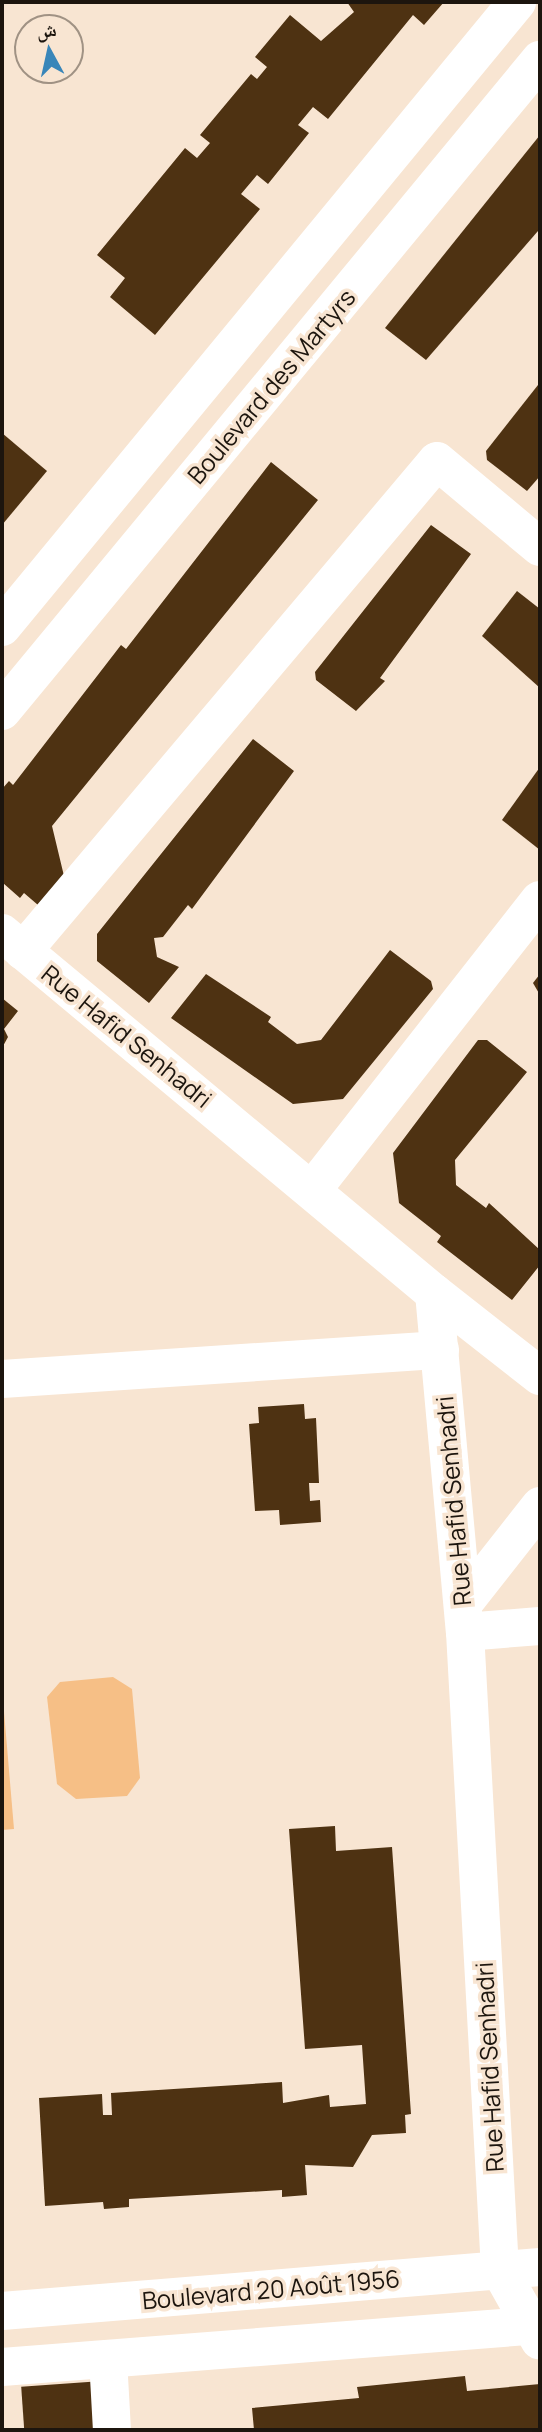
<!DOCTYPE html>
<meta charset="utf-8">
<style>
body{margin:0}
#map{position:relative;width:542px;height:2432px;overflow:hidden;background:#f8e5d2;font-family:Manrope,"Noto Naskh Arabic",sans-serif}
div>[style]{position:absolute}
.green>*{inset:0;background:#f6bf86}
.building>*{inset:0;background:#4e3212;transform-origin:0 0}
.minor>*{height:38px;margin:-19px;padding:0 19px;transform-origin:19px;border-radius:19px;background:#fff}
.tertiary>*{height:38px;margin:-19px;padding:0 19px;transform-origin:19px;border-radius:19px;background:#fff}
span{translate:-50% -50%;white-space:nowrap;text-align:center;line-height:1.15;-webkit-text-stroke:7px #f8e5d2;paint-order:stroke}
.street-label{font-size:24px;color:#1c150e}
.frame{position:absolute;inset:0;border:4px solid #1c150e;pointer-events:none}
.north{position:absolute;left:14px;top:14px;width:70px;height:70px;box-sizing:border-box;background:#f8e5d2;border:2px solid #a09284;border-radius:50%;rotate:352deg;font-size:19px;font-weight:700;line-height:28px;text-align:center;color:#1c150e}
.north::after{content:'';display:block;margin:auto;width:24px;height:32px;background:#3986b9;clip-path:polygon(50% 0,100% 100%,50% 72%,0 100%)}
</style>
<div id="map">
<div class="green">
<div style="clip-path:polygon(113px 1677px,132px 1689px,140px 1778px,127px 1796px,76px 1799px,57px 1784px,47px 1697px,60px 1682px)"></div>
<div style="clip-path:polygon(2px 1688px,14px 1829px,2px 1830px)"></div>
</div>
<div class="building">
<div style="clip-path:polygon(347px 2px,444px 2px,424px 25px,413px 15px,328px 119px,313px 107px,298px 125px,309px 133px,268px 184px,257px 175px,241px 194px,260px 209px,155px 335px,110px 297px,125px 278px,97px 255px,185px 148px,197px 158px,210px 143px,200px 135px,251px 74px,257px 79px,267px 67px,255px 57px,290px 15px,321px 41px,354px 12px)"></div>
<div style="clip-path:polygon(540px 135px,538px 231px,426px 360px,385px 328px)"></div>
<div style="clip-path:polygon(538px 385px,540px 476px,527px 491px,487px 460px,486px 451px)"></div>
<div style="clip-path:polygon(2px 433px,47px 471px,2px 525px)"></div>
<div style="clip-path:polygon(271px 462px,318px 500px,52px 826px,64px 876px,38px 905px,24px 893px,20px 898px,3px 883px,2px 789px,9px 781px,13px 785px,121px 645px,126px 649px)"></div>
<div style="clip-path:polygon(431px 525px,471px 554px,380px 678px,385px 681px,356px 711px,316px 680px,315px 672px)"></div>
<div style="clip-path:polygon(517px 591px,540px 609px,540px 688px,482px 636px)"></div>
<div style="clip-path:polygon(253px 739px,294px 771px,192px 909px,188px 905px,163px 937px,154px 938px,157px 957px,179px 967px,149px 1003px,97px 961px,97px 934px)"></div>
<div style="clip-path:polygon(540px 767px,540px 850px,502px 820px)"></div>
<div style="clip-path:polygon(390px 950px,431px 981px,433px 989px,343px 1099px,293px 1104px,171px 1018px,206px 974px,271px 1017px,268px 1022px,297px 1044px,321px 1040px)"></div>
<div style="clip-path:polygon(540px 974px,540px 995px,533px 983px)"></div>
<div style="clip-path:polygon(2px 998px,18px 1011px,4px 1029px,8px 1037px,2px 1048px)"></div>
<div style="clip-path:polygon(478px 1040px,487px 1040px,527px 1072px,455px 1160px,456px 1185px,486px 1208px,489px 1203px,540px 1250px,540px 1265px,512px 1300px,437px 1242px,441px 1236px,399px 1203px,393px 1153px)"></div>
<div style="clip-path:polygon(304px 1404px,305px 1419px,316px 1418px,319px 1483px,309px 1483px,310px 1501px,320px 1500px,321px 1522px,280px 1525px,279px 1510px,255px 1511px,249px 1424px,259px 1423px,258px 1407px)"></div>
<div style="clip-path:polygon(335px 1826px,336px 1851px,392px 1847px,411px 2114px,405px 2115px,406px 2133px,372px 2135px,353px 2167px,305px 2165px,307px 2195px,282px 2197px,282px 2190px,129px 2199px,129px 2207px,104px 2209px,103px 2202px,45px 2206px,39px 2098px,102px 2094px,103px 2115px,112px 2115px,111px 2093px,282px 2082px,283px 2103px,329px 2095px,330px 2107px,366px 2104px,362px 2045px,305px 2049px,289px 1829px)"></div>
<div style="clip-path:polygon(465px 2376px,467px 2391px,540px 2384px,540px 2430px,254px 2430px,252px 2408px,359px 2398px,357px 2387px)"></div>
<div style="left:102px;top:2381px;width:49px;height:81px;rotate:86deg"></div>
</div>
<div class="minor">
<div style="left:2px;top:933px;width:562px;rotate:39.81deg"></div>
<div style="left:434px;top:1293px;width:340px;rotate:84.8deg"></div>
<div style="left:465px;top:1632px;width:639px;rotate:86.86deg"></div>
<div style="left:500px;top:2270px;width:81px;rotate:60.6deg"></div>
<div style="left:23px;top:951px;width:641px;rotate:-49.81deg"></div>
<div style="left:437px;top:461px;width:134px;rotate:39.9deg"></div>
<div style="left:313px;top:1189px;width:367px;rotate:-51.9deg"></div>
<div style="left:434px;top:1293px;width:135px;rotate:38.1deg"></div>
<div style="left:2px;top:1379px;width:439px;rotate:-3.8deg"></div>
<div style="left:463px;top:1604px;width:125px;rotate:-51.8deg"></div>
<div style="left:465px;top:1632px;width:75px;rotate:-4.6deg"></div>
<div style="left:108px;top:2359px;width:71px;rotate:86.8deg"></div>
</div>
<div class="tertiary">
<div style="left:2px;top:627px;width:810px;rotate:-50.51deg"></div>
<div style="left:2px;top:711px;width:845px;rotate:-50.43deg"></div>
<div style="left:2px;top:2311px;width:540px;rotate:-4.68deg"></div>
<div style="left:2px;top:2367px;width:540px;rotate:-4.46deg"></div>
</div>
<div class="street-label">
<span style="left:271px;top:386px;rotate:-50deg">Boulevard des Martyrs</span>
<span style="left:127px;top:1036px;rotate:39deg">Rue Hafid Senhadri</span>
<span style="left:453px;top:1501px;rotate:-95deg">Rue Hafid Senhadri</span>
<span style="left:489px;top:2067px;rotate:-93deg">Rue Hafid Senhadri</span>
<span style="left:271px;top:2289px;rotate:-5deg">Boulevard 20 Août 1956</span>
</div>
<div class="frame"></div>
<div class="north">ش</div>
</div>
